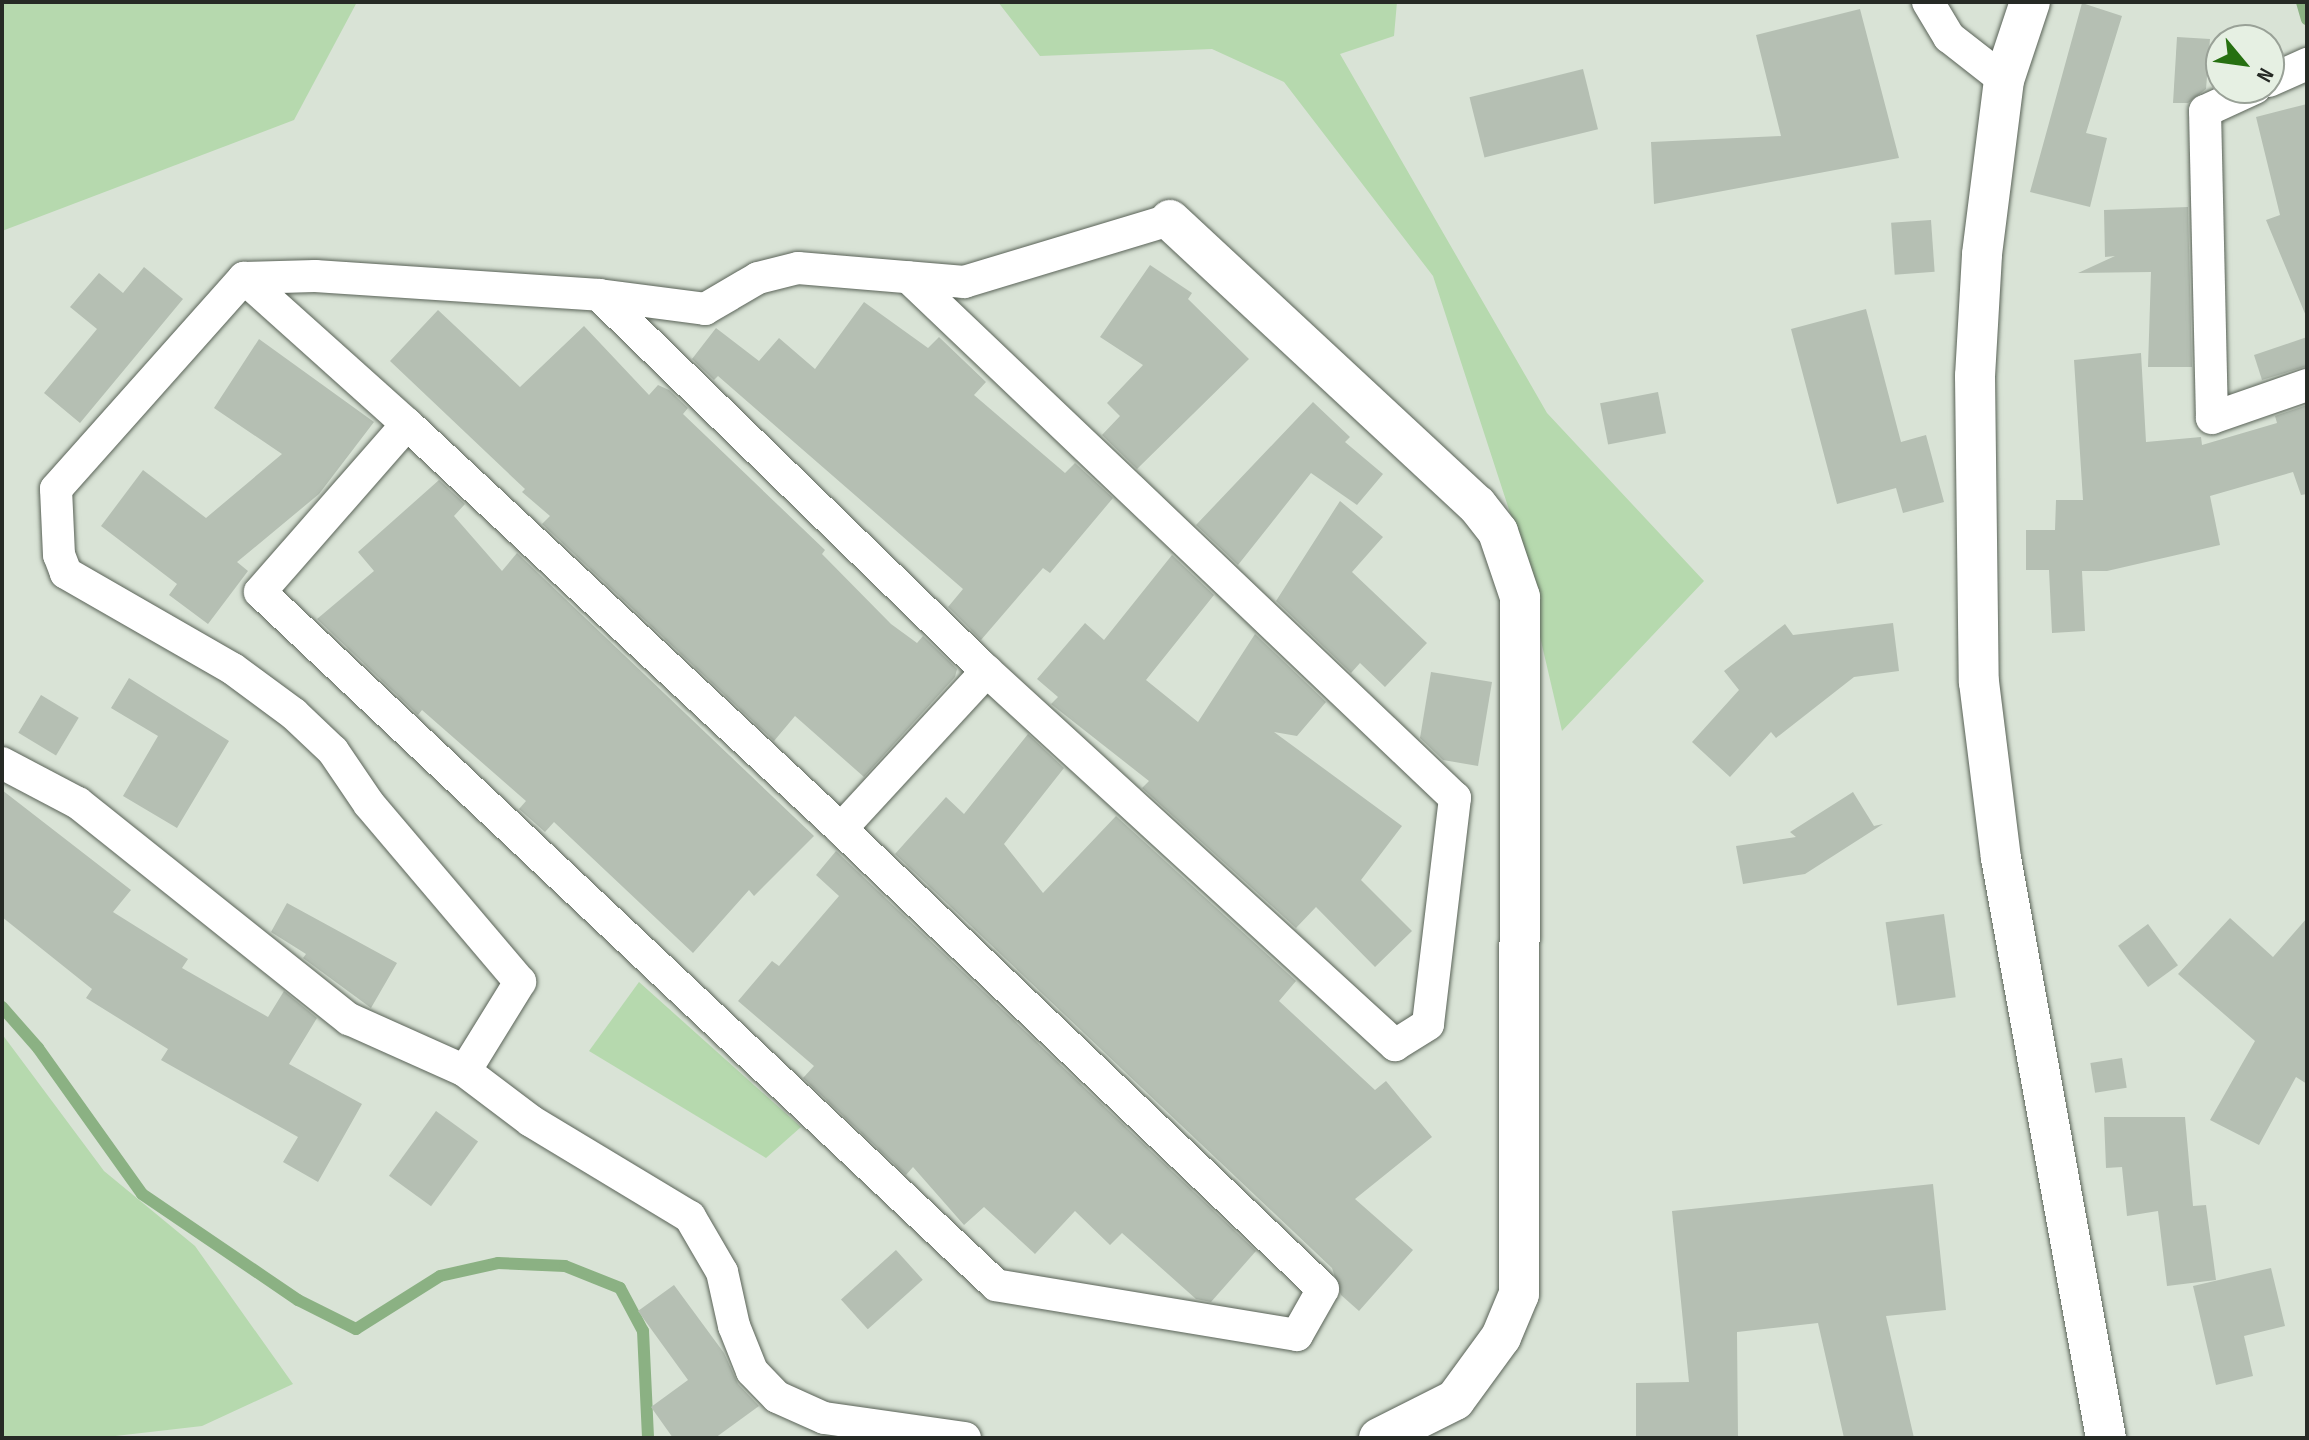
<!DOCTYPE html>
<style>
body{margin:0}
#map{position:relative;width:2309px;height:1440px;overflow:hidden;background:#d9e3d6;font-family:"Sofia Sans Condensed",sans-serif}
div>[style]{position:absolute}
.green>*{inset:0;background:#b6d9ae}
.stream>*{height:12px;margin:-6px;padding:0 6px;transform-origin:6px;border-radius:6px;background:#8bb183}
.building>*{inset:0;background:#b5bfb3;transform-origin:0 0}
.roads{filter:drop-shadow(0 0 2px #5a6358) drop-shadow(0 0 2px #5a6358)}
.minor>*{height:32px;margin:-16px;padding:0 16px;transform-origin:16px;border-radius:16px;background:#fff}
.tertiary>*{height:40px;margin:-20px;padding:0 20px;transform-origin:20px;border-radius:20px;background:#fff}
span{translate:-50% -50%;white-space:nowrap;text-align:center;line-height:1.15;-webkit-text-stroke:6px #e6f0e3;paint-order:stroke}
.frame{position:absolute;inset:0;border:4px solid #262a25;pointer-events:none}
.north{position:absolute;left:2205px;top:24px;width:80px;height:80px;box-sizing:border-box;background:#e6f0e3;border:2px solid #99a197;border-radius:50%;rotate:119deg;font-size:22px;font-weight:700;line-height:32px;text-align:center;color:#262a25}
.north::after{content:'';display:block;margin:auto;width:28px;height:36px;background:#267011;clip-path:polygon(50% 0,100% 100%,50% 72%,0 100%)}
</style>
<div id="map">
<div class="green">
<div style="clip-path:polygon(2px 2px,357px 2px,294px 120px,2px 231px)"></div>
<div style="clip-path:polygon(998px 2px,1397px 2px,1394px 36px,1340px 54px,1547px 413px,1704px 581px,1562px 731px,1514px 525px,1433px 276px,1284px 82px,1212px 49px,1040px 56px)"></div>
<div style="clip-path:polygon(639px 982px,801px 1127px,766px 1158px,589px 1051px)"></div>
<div style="clip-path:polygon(2px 1034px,104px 1171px,195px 1246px,293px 1384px,202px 1426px,98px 1438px,2px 1438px)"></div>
</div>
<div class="stream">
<div style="left:2302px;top:2px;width:18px;rotate:74deg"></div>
<div style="left:2px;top:1007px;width:55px;rotate:48.7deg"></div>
<div style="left:38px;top:1048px;width:179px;rotate:54.5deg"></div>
<div style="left:142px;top:1194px;width:189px;rotate:34.2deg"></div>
<div style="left:298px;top:1300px;width:65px;rotate:26.6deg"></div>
<div style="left:356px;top:1329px;width:99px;rotate:-32.2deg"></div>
<div style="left:440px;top:1276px;width:59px;rotate:-12.6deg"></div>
<div style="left:498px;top:1263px;width:67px;rotate:2.6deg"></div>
<div style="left:565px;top:1266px;width:59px;rotate:21.8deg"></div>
<div style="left:620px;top:1288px;width:49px;rotate:61.9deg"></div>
<div style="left:643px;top:1331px;width:107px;rotate:87.3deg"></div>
</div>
<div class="building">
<div style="clip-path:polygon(2082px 3px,2122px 16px,2086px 133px,2107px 138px,2090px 207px,2030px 192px)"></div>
<div style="clip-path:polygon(1860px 9px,1899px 158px,1654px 204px,1651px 142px,1781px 136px,1756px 35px)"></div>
<div style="clip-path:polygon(2177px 37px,2210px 39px,2206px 89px,2188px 103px,2173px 103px)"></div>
<div style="left:1583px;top:69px;width:62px;height:117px;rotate:76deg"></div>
<div style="clip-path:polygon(2307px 104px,2307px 316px,2306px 316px,2266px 220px,2280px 215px,2256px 117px)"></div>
<div style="clip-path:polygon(2188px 207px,2192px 367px,2148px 367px,2151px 272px,2078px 273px,2115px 256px,2105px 257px,2104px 210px)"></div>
<div style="left:1931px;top:220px;width:52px;height:40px;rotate:86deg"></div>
<div style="clip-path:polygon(1150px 265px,1192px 293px,1188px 299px,1249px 359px,1137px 469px,1102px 435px,1120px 416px,1107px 403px,1143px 365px,1100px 337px)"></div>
<div style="clip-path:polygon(144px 267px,183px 299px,80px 423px,44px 393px,97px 329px,70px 307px,99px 273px,123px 293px)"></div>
<div style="clip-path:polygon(864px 302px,928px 348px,939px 337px,986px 382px,974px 395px,1065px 473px,1075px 463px,1113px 498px,1050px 573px,1043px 568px,981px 640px,948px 607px,963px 589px,718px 376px,714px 380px,692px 359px,716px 328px,759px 361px,779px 338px,815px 369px)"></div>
<div style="clip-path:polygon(1866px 309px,1901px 442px,1926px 435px,1944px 502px,1903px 513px,1896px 488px,1837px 504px,1791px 329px)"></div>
<div style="clip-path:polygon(438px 310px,520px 387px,584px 326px,649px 395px,658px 385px,669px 390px,688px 408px,683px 414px,825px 550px,822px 554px,891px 624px,917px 643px,923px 636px,957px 669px,955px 677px,864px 777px,795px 716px,774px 741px,542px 524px,550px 516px,522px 492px,525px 489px,390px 361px)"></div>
<div style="clip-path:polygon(2307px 337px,2307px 366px,2262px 380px,2254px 355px)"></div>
<div style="clip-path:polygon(259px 339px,374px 422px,319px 494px,237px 562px,248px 571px,208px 624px,169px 595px,177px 584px,101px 526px,143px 470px,206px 518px,282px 454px,214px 408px)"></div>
<div style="clip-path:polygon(2141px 353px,2146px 442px,2201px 437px,2202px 445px,2277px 423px,2275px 416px,2307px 405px,2307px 494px,2301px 495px,2293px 472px,2210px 496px,2220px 545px,2107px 571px,2082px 571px,2085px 631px,2052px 633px,2049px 570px,2026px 570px,2026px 530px,2055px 530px,2056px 500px,2083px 500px,2074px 360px)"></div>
<div style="left:1658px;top:392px;width:42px;height:59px;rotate:79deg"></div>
<div style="clip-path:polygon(1313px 402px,1350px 437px,1345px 442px,1383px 474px,1357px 505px,1311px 473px,1238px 565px,1196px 525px)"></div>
<div style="clip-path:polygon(439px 480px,465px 504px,454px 516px,502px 571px,517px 553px,814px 836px,754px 896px,749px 890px,693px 953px,554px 822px,545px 832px,519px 809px,526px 801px,422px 710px,418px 715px,317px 619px,374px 571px,358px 552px)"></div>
<div style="clip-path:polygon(1340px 501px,1383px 537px,1352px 572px,1427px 643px,1385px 687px,1360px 663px,1351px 673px,1276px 601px)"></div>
<div style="clip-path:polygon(1172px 555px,1214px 595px,1146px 680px,1198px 722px,1255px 634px,1326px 702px,1297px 736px,1274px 732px,1402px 826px,1361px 880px,1412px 931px,1375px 967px,1316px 907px,1296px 928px,1142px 788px,1149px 781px,1051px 704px,1058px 697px,1037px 679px,1085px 623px,1104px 640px)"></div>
<div style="clip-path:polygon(1893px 623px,1899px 671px,1854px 677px,1776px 738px,1771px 732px,1730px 777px,1692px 742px,1739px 690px,1724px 671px,1785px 624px,1793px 635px)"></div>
<div style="clip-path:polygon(1431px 672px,1492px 682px,1478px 766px,1443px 760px,1420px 738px)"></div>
<div style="clip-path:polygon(129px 678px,229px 741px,177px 828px,123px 796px,158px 736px,111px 708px)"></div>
<div style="left:41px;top:695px;width:44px;height:44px;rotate:31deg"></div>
<div style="clip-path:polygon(1028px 734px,1064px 768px,1004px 844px,1043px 893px,1116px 816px,1296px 981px,1279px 1001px,1375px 1090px,1386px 1081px,1432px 1137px,1355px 1199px,1413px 1250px,1359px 1311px,1341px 1295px,1332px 1268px,895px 854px,946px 797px,964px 814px)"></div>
<div style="clip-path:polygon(2px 790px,131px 890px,113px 912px,188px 959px,182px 968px,268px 1017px,284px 991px,317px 1018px,289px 1064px,362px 1104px,318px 1182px,283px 1162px,298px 1137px,161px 1060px,168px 1049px,86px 998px,92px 989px,2px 917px)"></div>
<div style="clip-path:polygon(1853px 792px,1874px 826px,1883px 824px,1805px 874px,1743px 884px,1736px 846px,1796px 837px,1790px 832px)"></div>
<div style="clip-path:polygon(836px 851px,1256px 1251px,1211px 1302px,1196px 1299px,1122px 1233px,1110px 1245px,1075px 1211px,1035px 1254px,984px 1207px,964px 1225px,913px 1167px,906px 1175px,803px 1078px,814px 1066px,738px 1001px,772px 961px,779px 966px,839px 896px,816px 875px)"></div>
<div style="clip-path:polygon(287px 903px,397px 963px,371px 1008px,303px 958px,306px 954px,271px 932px)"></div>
<div style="left:1944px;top:914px;width:84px;height:59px;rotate:82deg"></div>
<div style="clip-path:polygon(2230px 918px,2273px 957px,2307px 918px,2307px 1084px,2296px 1077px,2259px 1145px,2210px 1120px,2255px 1041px,2178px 974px)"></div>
<div style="left:2148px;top:924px;width:51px;height:37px;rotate:54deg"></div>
<div style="left:2122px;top:1058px;width:30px;height:32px;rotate:81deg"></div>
<div style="left:436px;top:1111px;width:52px;height:80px;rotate:36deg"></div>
<div style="clip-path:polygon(2104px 1117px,2185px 1117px,2193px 1206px,2206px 1205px,2216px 1280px,2167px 1286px,2158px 1211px,2127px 1216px,2122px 1167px,2106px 1168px)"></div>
<div style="clip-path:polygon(1933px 1184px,1946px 1310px,1886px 1316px,1914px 1438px,1844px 1438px,1818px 1323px,1737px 1332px,1738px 1438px,1636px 1438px,1636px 1383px,1689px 1382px,1672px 1211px)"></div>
<div style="left:896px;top:1250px;width:40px;height:74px;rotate:48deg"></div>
<div style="clip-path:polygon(2271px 1268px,2285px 1326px,2244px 1336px,2253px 1376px,2216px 1385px,2193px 1286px)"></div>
<div style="clip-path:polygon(674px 1285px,724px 1353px,738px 1384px,759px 1406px,715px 1438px,673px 1438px,651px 1407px,688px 1380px,638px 1311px)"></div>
</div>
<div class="roads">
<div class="minor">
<div style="left:1928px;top:2px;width:41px;rotate:59deg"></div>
<div style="left:1949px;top:37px;width:70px;rotate:38deg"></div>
<div style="left:2269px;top:81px;width:42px;rotate:-24.1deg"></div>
<div style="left:2255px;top:88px;width:55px;rotate:155.3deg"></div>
<div style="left:2205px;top:111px;width:307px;rotate:88.7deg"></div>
<div style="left:2212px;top:418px;width:101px;rotate:-19.2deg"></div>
<div style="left:244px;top:278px;width:219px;rotate:41.9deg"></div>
<div style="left:407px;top:424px;width:594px;rotate:43.02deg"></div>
<div style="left:841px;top:829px;width:666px;rotate:43.66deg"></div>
<div style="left:1323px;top:1289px;width:53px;rotate:119.5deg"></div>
<div style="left:1297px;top:1335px;width:305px;rotate:-170.6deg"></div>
<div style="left:996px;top:1285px;width:1011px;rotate:-136.72deg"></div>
<div style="left:260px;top:592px;width:223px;rotate:-48.8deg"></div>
<div style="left:599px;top:295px;width:531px;rotate:44.16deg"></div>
<div style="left:980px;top:665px;width:563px;rotate:42.48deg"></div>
<div style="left:1395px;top:1045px;width:39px;rotate:-32deg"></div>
<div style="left:1428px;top:1024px;width:228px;rotate:-83.2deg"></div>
<div style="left:1455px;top:798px;width:755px;rotate:-136.39deg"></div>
<div style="left:2px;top:763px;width:86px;rotate:27.8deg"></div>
<div style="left:78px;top:803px;width:347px;rotate:38.6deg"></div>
<div style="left:349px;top:1019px;width:127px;rotate:24.1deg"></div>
<div style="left:841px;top:829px;width:215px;rotate:-47.3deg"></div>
<div style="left:965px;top:1438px;width:142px;rotate:-171.9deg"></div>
<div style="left:824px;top:1418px;width:51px;rotate:-155.9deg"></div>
<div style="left:777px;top:1397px;width:36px;rotate:-134deg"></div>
<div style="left:752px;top:1371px;width:48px;rotate:-111.8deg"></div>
<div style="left:734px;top:1326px;width:55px;rotate:-102.5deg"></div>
<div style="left:722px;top:1272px;width:64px;rotate:-120.2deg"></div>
<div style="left:690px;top:1217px;width:186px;rotate:-148.9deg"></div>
<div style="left:531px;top:1121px;width:83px;rotate:-142.9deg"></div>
<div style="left:465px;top:1071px;width:105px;rotate:-58.3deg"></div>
<div style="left:520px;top:982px;width:233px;rotate:-130.3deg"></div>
<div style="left:369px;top:804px;width:64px;rotate:-124.2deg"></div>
<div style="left:333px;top:751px;width:54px;rotate:-136.5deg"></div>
<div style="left:294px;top:714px;width:76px;rotate:-143.6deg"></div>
<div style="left:233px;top:669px;width:193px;rotate:-150.1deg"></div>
<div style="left:66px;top:573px;width:19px;rotate:-111deg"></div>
<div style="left:59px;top:555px;width:66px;rotate:-92.6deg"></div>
<div style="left:56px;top:489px;width:283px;rotate:-48.3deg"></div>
<div style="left:244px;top:278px;width:71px;rotate:-1.6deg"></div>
<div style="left:315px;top:276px;width:285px;rotate:3.8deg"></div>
<div style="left:599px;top:295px;width:107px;rotate:7.5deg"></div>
<div style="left:705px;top:309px;width:61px;rotate:-30.3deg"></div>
<div style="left:758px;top:278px;width:41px;rotate:-14deg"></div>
<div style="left:798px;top:268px;width:167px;rotate:4.8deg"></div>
<div style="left:964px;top:282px;width:215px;rotate:-16.8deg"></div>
</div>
<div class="tertiary">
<div style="left:2030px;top:2px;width:82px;rotate:108.4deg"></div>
<div style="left:2004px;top:80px;width:176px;rotate:97.2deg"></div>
<div style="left:1982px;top:255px;width:121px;rotate:93.3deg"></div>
<div style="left:1975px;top:376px;width:306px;rotate:89.3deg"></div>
<div style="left:1979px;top:682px;width:177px;rotate:82.9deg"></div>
<div style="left:2001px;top:858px;width:589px;rotate:79.74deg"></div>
<div style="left:1170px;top:220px;width:419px;rotate:42.9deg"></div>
<div style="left:1477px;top:505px;width:34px;rotate:52deg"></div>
<div style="left:1498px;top:532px;width:69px;rotate:71.3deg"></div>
<div style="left:1520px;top:597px;width:697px;rotate:90.08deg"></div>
<div style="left:1519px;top:1294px;width:47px;rotate:112.7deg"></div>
<div style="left:1501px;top:1337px;width:78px;rotate:126.1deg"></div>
<div style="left:1455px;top:1400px;width:85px;rotate:153.4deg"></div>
</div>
</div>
<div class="frame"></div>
<div class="north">N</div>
</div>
